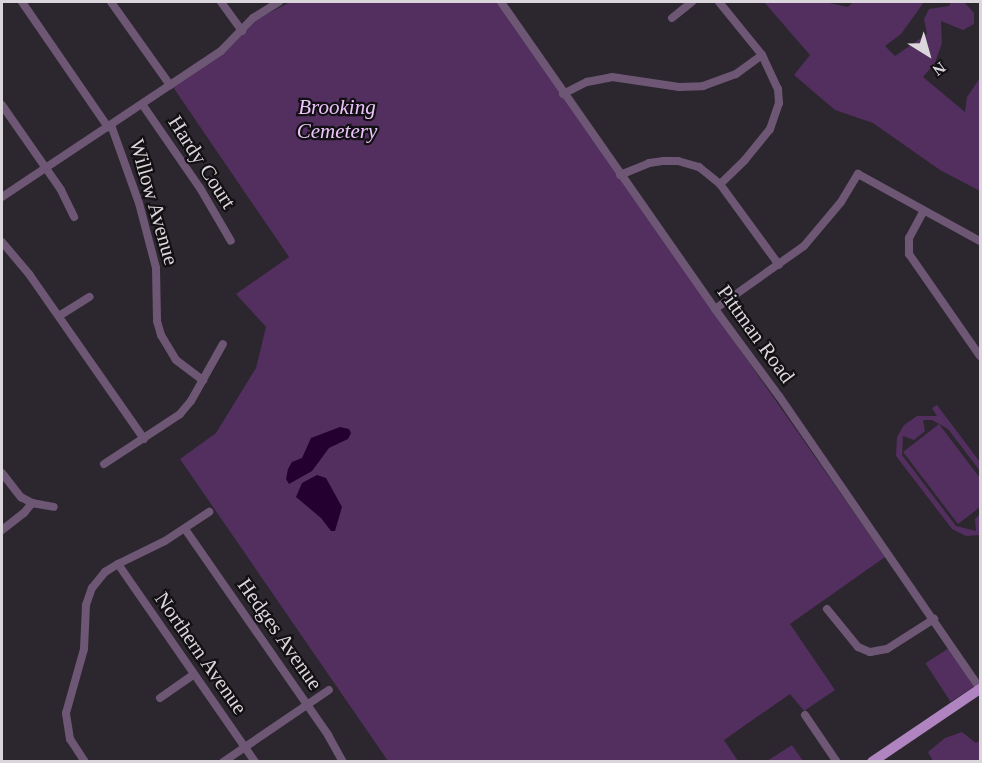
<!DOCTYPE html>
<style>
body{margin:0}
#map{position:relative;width:982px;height:763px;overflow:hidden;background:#2c262e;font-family:"Times New Roman",serif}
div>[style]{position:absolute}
.green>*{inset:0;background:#522f5f;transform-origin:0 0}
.water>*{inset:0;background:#23002f}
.minor>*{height:8px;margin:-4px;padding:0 4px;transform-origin:4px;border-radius:4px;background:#6d5775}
.major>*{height:10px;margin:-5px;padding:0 5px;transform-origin:5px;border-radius:5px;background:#b084c1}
span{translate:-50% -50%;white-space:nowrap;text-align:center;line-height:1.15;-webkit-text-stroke:4.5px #131014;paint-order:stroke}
.park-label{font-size:21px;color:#ecc4fc;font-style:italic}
.street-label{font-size:21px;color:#dad6db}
.frame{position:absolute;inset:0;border:3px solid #dad6db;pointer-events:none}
.north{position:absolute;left:898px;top:24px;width:60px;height:60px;-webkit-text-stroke:4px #131014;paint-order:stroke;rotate:143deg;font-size:16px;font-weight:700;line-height:24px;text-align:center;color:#dad6db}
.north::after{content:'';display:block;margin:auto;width:21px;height:27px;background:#dad6db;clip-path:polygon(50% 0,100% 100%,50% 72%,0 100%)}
</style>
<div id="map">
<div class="green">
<div style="clip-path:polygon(290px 2px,497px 2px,885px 557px,790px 624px,835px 690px,804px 711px,790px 694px,724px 740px,738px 761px,388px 761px,180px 459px,216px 433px,256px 368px,266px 327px,236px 294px,289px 257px,173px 87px,230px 47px,258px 19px)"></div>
<div style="clip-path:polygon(764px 2px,825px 2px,848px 7px,853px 2px,924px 2px,901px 34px,885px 46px,895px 56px,927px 34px,924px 19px,929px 9px,949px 6px,951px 2px,964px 2px,974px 13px,974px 24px,963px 30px,941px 21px,942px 43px,935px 63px,923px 77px,965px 112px,967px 97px,980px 78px,980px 191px,940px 170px,873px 123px,835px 110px,794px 75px,810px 55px)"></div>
<div style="clip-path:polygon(937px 405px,980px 462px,980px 471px,948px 429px,932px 420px,923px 420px,925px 431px,914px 440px,903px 436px,902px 455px,956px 526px,976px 531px,975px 519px,980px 514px,980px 535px,966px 536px,952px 529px,896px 456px,897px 437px,904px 425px,917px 416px,937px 416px,932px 408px)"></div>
<div style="clip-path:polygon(939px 424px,980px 478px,980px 507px,958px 524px,903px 452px)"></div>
<div style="left:949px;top:648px;width:46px;height:28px;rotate:57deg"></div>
<div style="clip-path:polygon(962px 732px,976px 743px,980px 741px,980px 761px,933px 761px,928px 752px,945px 738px)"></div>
<div style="clip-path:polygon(792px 745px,803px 761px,767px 761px)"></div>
</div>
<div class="water">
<div style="clip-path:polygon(340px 427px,349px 429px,351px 433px,348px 439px,329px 448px,312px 471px,289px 484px,286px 479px,288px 469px,292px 462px,302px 458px,311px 438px)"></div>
<div style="clip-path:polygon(317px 475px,326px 478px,342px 507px,335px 531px,331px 531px,321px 518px,296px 497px,302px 483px)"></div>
</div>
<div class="minor">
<div style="left:22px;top:2px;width:152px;rotate:55.5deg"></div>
<div style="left:111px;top:2px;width:102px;rotate:54.6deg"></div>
<div style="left:221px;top:2px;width:36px;rotate:54deg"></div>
<div style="left:501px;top:2px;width:374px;rotate:55.1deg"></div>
<div style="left:715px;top:309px;width:108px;rotate:53.7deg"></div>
<div style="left:779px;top:396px;width:355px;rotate:55.5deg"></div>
<div style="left:719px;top:2px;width:68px;rotate:50.9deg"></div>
<div style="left:762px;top:55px;width:38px;rotate:65deg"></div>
<div style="left:778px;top:89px;width:14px;rotate:86deg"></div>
<div style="left:779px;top:103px;width:28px;rotate:109deg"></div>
<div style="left:770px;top:129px;width:40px;rotate:129deg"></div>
<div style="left:745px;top:160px;width:35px;rotate:136deg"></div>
<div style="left:672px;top:18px;width:26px;rotate:-39deg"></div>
<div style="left:563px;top:94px;width:27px;rotate:-27deg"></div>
<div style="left:587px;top:82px;width:25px;rotate:-11deg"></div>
<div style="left:612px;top:77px;width:68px;rotate:8.5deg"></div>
<div style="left:679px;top:87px;width:24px;rotate:-2deg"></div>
<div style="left:703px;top:86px;width:35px;rotate:-20deg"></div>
<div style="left:736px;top:74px;width:32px;rotate:-36deg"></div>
<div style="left:142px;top:104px;width:102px;rotate:55.4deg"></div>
<div style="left:200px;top:188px;width:61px;rotate:59.7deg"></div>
<div style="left:2px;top:105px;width:103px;rotate:55.2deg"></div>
<div style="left:61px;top:190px;width:30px;rotate:64deg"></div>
<div style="left:111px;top:125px;width:83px;rotate:70.3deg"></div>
<div style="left:139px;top:203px;width:67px;rotate:75.3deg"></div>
<div style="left:156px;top:268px;width:53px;rotate:88.9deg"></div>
<div style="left:157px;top:321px;width:15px;rotate:74deg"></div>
<div style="left:161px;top:335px;width:29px;rotate:59deg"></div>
<div style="left:176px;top:360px;width:34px;rotate:37deg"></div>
<div style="left:858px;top:174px;width:139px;rotate:28.8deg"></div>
<div style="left:620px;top:175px;width:31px;rotate:-22deg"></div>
<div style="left:649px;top:163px;width:15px;rotate:-8deg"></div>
<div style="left:664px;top:161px;width:14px"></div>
<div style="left:678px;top:161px;width:22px;rotate:16deg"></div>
<div style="left:699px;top:167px;width:27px;rotate:39deg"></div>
<div style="left:720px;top:184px;width:100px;rotate:53.9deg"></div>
<div style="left:2px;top:197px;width:263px;rotate:-33.7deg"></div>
<div style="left:221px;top:51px;width:46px;rotate:-45.9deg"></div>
<div style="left:253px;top:18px;width:31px;rotate:-32deg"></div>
<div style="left:923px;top:212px;width:30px;rotate:118deg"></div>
<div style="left:909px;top:238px;width:16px;rotate:90deg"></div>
<div style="left:909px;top:254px;width:124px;rotate:55.2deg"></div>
<div style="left:2px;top:242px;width:42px;rotate:49.8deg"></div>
<div style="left:29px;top:274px;width:201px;rotate:55.1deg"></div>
<div style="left:715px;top:309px;width:109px;rotate:-35.3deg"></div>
<div style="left:804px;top:246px;width:57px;rotate:-49.9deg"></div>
<div style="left:841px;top:202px;width:33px;rotate:-59deg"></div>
<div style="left:59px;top:316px;width:36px;rotate:-32deg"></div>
<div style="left:104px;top:464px;width:91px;rotate:-33.3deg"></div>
<div style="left:180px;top:414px;width:17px;rotate:-50deg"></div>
<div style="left:191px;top:401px;width:65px;rotate:-60.7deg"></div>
<div style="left:2px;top:473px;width:31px;rotate:52deg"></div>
<div style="left:21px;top:497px;width:13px;rotate:29deg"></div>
<div style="left:32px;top:503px;width:22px;rotate:10deg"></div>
<div style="left:185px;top:529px;width:251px;rotate:55.2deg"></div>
<div style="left:328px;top:735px;width:31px;rotate:61deg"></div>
<div style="left:2px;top:530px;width:28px;rotate:-38deg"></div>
<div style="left:24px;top:513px;width:13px;rotate:-51deg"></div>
<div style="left:118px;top:564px;width:241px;rotate:55.3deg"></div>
<div style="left:827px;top:609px;width:49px;rotate:50.8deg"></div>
<div style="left:858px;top:647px;width:13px;rotate:23deg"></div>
<div style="left:870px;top:652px;width:17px;rotate:-10deg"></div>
<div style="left:887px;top:649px;width:56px;rotate:-32.6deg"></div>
<div style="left:160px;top:698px;width:40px;rotate:-34.9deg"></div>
<div style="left:805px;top:715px;width:57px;rotate:55.8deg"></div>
<div style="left:85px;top:762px;width:27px;rotate:-123deg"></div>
<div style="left:70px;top:739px;width:26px;rotate:-99deg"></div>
<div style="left:66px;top:713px;width:66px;rotate:-74.3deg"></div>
<div style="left:84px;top:649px;width:44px;rotate:-87.4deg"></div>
<div style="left:86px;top:605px;width:18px;rotate:-71deg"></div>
<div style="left:92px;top:588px;width:21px;rotate:-51deg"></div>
<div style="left:105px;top:572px;width:15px;rotate:-32deg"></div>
<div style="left:118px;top:564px;width:52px;rotate:-26.1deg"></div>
<div style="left:165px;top:541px;width:53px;rotate:-33.4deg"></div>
<div style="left:223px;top:762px;width:128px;rotate:-34.2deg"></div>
</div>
<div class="major">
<div style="left:872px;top:762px;width:130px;rotate:-34.1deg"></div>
</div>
<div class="park-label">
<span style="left:337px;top:119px">Brooking<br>Cemetery</span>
</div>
<div class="street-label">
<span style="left:202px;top:162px;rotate:57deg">Hardy Court</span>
<span style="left:154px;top:202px;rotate:74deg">Willow Avenue</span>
<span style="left:756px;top:334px;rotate:54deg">Pittman Road</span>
<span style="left:280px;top:634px;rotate:55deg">Hedges Avenue</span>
<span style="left:201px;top:653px;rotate:55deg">Northern Avenue</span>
</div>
<div class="frame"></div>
<div class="north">N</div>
</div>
